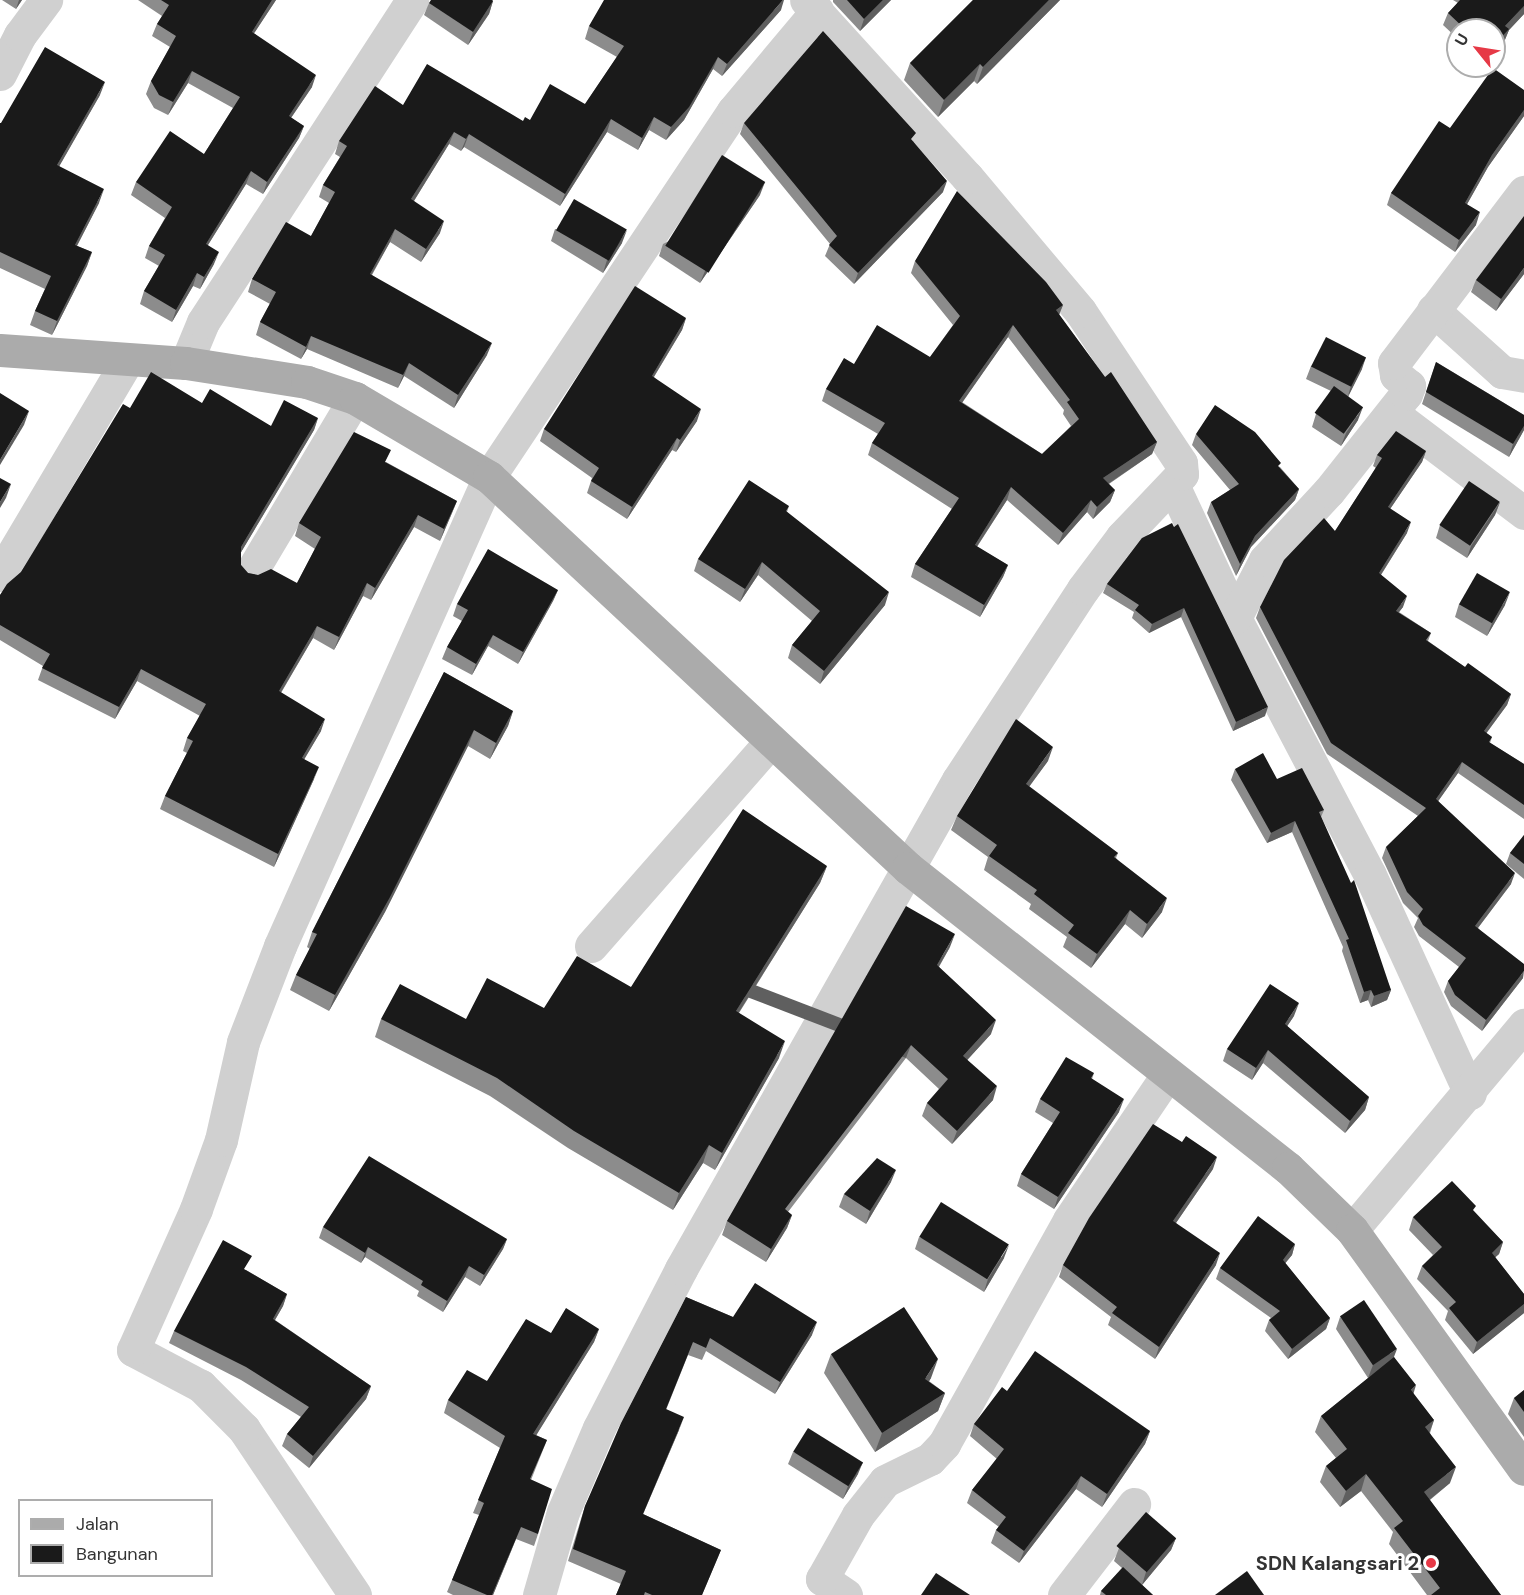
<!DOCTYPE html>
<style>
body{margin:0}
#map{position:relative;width:1524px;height:1595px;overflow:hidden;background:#fff;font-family:"DM Sans",sans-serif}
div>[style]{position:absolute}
.street>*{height:33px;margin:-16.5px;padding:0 16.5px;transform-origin:16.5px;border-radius:16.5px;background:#d0d0d0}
.primary>*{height:33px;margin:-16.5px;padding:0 16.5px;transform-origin:16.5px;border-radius:16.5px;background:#ababab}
.wall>*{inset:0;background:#8c8c8c}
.shaded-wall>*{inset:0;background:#5f5f5f;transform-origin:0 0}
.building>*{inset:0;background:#1a1a1a;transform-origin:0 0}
.dots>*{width:16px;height:16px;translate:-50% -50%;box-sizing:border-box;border:3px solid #fff;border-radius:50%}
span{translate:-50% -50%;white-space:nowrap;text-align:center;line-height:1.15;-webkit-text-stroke:6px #fff;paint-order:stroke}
.poi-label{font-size:20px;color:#333;font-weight:700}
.right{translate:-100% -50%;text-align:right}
.legend{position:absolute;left:18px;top:1499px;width:195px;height:78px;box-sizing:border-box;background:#fff;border:2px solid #adadad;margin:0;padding:8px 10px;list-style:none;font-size:18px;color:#333}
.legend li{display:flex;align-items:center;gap:12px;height:30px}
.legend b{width:30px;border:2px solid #adadad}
.north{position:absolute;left:1446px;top:18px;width:60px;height:60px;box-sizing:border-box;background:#fff;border:2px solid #adadad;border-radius:50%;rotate:300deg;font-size:16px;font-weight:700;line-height:24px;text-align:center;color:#333}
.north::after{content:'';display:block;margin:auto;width:21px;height:27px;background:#e63946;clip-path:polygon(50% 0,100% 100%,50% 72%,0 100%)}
</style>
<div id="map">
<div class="street">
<div style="left:0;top:74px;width:44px;rotate:-62.9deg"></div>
<div style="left:20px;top:35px;width:44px;rotate:-53.4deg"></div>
<div style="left:1433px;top:310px;width:93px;rotate:41.9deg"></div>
<div style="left:1502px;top:372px;width:22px;rotate:10deg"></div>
<div style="left:186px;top:363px;width:44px;rotate:-67.5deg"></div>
<div style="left:203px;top:322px;width:384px;rotate:-57deg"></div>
<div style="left:1392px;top:413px;width:166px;rotate:37.1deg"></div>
<div style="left:1173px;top:485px;width:147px;rotate:65deg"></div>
<div style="left:1235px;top:618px;width:290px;rotate:62.3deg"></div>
<div style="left:1370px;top:875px;width:240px;rotate:65.4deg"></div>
<div style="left:253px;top:569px;width:199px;rotate:-59.2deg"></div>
<div style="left:0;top:575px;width:249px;rotate:-59.3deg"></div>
<div style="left:1235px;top:618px;width:65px;rotate:-62.7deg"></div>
<div style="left:1265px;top:560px;width:94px;rotate:-47.2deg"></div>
<div style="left:1329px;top:491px;width:124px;rotate:-51.6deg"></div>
<div style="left:1406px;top:394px;width:9px;rotate:-69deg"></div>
<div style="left:1409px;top:386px;width:17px;rotate:-140deg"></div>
<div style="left:1396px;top:375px;width:12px;rotate:-99deg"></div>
<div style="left:1394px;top:363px;width:215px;rotate:-52.8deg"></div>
<div style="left:591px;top:946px;width:273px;rotate:-48.7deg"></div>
<div style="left:1352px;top:1230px;width:268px;rotate:-50deg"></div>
<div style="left:355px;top:1595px;width:200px;rotate:-123.8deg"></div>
<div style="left:244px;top:1429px;width:61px;rotate:-135deg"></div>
<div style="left:201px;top:1386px;width:77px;rotate:-152.1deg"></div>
<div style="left:133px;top:1350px;width:154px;rotate:-65.9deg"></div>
<div style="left:196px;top:1209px;width:73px;rotate:-70.1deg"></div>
<div style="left:221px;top:1140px;width:100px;rotate:-77.3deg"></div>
<div style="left:243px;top:1042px;width:103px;rotate:-68.9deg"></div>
<div style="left:280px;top:946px;width:513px;rotate:-65.98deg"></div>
<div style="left:489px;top:477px;width:440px;rotate:-56.3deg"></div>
<div style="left:733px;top:111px;width:131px;rotate:-50deg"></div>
<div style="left:539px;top:1595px;width:86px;rotate:-73.9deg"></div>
<div style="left:563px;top:1512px;width:91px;rotate:-66.8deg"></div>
<div style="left:599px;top:1428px;width:179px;rotate:-62.7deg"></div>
<div style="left:681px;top:1269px;width:562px;rotate:-60.47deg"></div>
<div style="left:958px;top:780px;width:228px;rotate:-56.8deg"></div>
<div style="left:1083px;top:589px;width:65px;rotate:-53.1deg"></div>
<div style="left:1122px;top:537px;width:87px;rotate:-46.4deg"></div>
<div style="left:1182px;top:474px;width:11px;rotate:-95deg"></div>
<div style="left:1181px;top:463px;width:182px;rotate:-123.6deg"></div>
<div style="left:1080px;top:311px;width:175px;rotate:-130.1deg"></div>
<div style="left:967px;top:177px;width:239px;rotate:-132.3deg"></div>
<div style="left:846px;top:1595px;width:29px;rotate:-146deg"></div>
<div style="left:822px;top:1579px;width:73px;rotate:-60.6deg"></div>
<div style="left:858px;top:1515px;width:43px;rotate:-51.5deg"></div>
<div style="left:885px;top:1481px;width:50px;rotate:-26.1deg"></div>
<div style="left:930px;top:1459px;width:21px;rotate:-47deg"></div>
<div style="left:944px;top:1444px;width:257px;rotate:-60.8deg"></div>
<div style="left:1069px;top:1220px;width:176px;rotate:-55.9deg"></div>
<div style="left:1064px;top:1595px;width:115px;rotate:-52.4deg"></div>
</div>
<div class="primary">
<div style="left:0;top:350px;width:186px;rotate:4deg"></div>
<div style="left:186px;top:363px;width:122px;rotate:8.9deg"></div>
<div style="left:307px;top:382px;width:51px;rotate:18.4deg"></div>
<div style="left:355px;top:398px;width:156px;rotate:30.5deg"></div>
<div style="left:489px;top:477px;width:573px;rotate:43.02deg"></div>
<div style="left:908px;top:868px;width:484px;rotate:38.3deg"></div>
<div style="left:1288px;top:1168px;width:89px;rotate:44.1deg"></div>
<div style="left:1352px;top:1230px;width:294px;rotate:54.3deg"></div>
</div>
<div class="wall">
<div style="clip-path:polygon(2px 0,22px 0,16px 9px)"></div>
<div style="clip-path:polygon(138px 0,276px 0,254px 33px,312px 87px,291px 118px,304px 126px,299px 138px,263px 194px,246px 184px,208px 245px,214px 264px,200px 289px,193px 286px,172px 322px,140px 304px,144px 291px,159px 266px,145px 258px,149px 246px,165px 218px,131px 195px,136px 182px,204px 154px,233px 108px,188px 83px,168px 115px,154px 108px,146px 94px,151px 81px,170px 47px,152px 36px,157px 24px,162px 16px)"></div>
<div style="clip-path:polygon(492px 0,493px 1px,489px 14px,468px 45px,424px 15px,429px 3px)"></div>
<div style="clip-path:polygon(833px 0,891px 0,860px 31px,833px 2px)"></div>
<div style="clip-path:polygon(973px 0,1060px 0,977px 84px,974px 81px,938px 117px,904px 80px,910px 63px)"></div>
<div style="clip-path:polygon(1453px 0,1524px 0,1524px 14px,1509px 30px,1504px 42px,1494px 30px,1458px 30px,1458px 39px,1443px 25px,1448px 13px,1458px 3px)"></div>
<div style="clip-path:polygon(781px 10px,722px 76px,713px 69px,684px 120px,666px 140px,649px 130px,638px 150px,607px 132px,560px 206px,464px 147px,461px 151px,449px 144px,414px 201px,440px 233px,421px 262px,390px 242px,372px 275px,487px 355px,454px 408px,404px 376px,398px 388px,307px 349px,301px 359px,256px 335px,260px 322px,270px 304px,248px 292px,252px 279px,311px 236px,329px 203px,319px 197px,323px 185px,340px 157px,335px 154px,339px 141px,403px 105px,523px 121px,530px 120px,585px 104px,617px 57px,585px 39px,589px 26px)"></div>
<div style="clip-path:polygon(1524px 90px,1524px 116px,1488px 167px,1467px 204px,1476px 225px,1455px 252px,1387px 205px,1391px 193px,1450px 128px)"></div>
<div style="clip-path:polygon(100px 95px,59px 166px,99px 203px,77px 246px,92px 252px,87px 266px,52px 335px,30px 325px,35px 311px,45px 289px,0 268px,0 123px,1px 123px)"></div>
<div style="clip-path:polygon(744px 123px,913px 141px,943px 192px,854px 284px,825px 256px,830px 244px,740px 134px)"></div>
<div style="clip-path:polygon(760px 195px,700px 283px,659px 256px,663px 244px)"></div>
<div style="clip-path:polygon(555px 229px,622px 243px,603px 273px,551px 241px)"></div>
<div style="clip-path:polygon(evenodd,915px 261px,1063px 305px,1059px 315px,1105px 377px,1157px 442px,1152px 454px,1109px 484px,1115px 490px,1110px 502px,1093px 519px,1087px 512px,1058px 545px,1007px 500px,977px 547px,1008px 565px,1003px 577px,980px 617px,911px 577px,915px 564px,952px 509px,868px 455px,872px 443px,878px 434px,822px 401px,826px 389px,854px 364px,930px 357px,953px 325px,911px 273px,915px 261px,1008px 337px,1064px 410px,1063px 414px,1071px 426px,1042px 454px,962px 402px,1008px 337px)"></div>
<div style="clip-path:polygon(1524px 274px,1496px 311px,1471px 292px,1476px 280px)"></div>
<div style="clip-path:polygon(686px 318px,682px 330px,654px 377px,697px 421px,676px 452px,672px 450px,627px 519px,587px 493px,592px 478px,540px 441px,544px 429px)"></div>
<div style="clip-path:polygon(1436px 362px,1524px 415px,1524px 430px,1509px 457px,1422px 404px)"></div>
<div style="clip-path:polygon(1311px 366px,1362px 369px,1348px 396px,1358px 420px,1341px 446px,1312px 427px,1316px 414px,1331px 391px,1306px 379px)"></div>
<div style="clip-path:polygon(202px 403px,271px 426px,318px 418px,314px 430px,241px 552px,241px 565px,248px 573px,297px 583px,315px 549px,295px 536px,299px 523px,386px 462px,457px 501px,440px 541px,414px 527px,371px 600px,363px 596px,334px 650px,313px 638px,281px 693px,321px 731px,304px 759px,314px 779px,274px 867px,160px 809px,165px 796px,187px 753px,183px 751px,187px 738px,200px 716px,137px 681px,115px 719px,38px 680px,43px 666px,0 640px,0 595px,21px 572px,130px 408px)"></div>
<div style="clip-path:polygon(1196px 434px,1280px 467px,1299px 489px,1295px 500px,1251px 547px,1236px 576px,1207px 513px,1211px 502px,1230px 490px,1192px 445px)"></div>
<div style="clip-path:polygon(1426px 451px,1422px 462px,1390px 509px,1407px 533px,1381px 575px,1403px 607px,1399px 612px,1431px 633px,1428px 641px,1465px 667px,1511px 694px,1507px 705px,1486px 733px,1492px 737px,1490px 743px,1524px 764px,1524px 819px,1458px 773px,1438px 801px,1511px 884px,1478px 928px,1523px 978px,1482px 1031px,1451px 1006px,1444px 992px,1448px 981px,1459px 967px,1419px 936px,1414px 927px,1418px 918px,1403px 903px,1382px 858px,1386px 847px,1418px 816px,1327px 754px,1256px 618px,1260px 607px,1335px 531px,1376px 468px,1373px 466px,1377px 455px)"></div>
<div style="clip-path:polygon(1500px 502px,1495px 515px,1467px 558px,1436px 538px,1440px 525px)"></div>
<div style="clip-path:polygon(789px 506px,787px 512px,885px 605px,820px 684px,788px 658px,792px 645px,812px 621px,758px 575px,740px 602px,694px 571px,698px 559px)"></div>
<div style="clip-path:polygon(1142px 538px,1265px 716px,1233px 731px,1181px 617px,1149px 633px,1132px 618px,1134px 612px,1103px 593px,1107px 584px)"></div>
<div style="clip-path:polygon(558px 590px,553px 601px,518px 664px,488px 646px,472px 675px,442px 659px,447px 647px,462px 621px,453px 616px,457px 604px)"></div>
<div style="clip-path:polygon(1459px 604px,1505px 605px,1487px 636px,1455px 617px)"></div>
<div style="clip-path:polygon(444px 672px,513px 711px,508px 726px,490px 759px,468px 746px,385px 912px,329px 1011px,290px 990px,296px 975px,310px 949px,307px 947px,312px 932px)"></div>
<div style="clip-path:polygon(1048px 761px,1029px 786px,1118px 853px,1116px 858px,1162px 912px,1142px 938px,1125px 924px,1091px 968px,1063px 947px,1067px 937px,1029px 909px,1031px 904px,984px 870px,988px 857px,951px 830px,957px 816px)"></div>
<div style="clip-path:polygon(1235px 769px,1277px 779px,1324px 810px,1321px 817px,1391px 990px,1387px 1000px,1371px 1007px,1368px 1000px,1360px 1003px,1342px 951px,1343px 947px,1292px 832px,1267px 843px,1231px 780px)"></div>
<div style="clip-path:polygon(1524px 835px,1524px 879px,1506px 864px,1510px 853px)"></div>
<div style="clip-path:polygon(827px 866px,820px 883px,739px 1013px,779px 1058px,715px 1170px,703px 1163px,673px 1210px,568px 1148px,490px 1096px,375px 1037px,381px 1019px,466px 1019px,544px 1008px,631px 987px)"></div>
<div style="clip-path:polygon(950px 947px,939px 967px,991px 1034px,967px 1060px,993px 1100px,952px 1144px,922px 1116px,927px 1103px,939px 1089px,906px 1058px,788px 1212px,792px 1215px,787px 1228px,766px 1262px,722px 1235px,727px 1221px)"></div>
<div style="clip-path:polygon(1294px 1016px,1287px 1026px,1369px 1097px,1365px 1110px,1345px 1133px,1263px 1063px,1252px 1080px,1223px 1061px,1227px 1049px)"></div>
<div style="clip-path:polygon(1094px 1073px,1092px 1079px,1119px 1112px,1054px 1209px,1017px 1186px,1021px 1174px,1053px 1123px,1035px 1112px,1040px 1099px)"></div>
<div style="clip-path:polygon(1213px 1169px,1176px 1223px,1216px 1265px,1155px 1359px,1108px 1325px,1111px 1317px,1059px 1277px,1063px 1265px)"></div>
<div style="clip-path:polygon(891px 1182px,866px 1224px,839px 1207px,844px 1194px)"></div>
<div style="clip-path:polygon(1474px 1212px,1503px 1242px,1499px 1254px,1495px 1257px,1524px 1294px,1524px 1313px,1473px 1354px,1445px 1320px,1448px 1311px,1417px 1279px,1422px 1266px,1433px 1255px,1409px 1230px,1413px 1217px)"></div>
<div style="clip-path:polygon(323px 1227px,507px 1239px,503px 1249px,480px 1286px,465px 1277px,443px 1312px,417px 1296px,419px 1291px,365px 1257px,361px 1263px,319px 1238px)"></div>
<div style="clip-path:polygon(919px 1237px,1004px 1258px,984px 1292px,915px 1249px)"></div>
<div style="clip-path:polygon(1295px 1244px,1292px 1255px,1285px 1263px,1330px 1318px,1326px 1329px,1288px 1359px,1265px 1331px,1269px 1320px,1271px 1318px,1216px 1279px,1220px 1268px)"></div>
<div style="clip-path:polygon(246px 1270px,287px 1294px,283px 1306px,275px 1320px,371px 1386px,366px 1399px,309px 1468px,282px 1446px,287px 1434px,301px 1417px,241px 1380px,169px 1343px,174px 1331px)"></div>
<div style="clip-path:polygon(686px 1297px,733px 1317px,812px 1335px,775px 1394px,706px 1351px,702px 1360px,688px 1355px,666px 1410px,679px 1430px,643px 1514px,721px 1550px,702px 1595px,616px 1595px,621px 1584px,568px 1561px,585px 1506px)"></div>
<div style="clip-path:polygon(1340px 1317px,1394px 1357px,1413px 1394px,1434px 1420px,1430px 1433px,1450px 1483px,1430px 1500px,1501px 1595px,1427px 1595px,1389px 1544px,1393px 1532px,1361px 1491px,1340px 1507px,1320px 1482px,1326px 1466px,1336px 1458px,1315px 1432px,1321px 1416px,1368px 1378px,1336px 1329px)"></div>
<div style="clip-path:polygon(599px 1329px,594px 1342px,536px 1435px,547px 1440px,531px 1480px,538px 1534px,534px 1546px,516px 1539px,493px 1595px,453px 1595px,447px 1592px,479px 1515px,473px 1513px,500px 1448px,444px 1413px,448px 1400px,487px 1381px,551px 1333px)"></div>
<div style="clip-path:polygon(831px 1354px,931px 1378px,929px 1381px,945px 1393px,938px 1411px,875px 1452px,824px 1373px)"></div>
<div style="clip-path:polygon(1524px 1390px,1524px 1437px,1508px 1414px,1514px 1398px)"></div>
<div style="clip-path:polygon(1007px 1391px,1150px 1431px,1145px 1444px,1102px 1507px,1076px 1489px,1019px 1563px,991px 1543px,996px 1530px,999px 1527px,967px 1503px,972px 1490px,997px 1459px,970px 1436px,974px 1424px)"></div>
<div style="clip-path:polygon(793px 1452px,858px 1474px,843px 1499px,788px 1464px)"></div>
<div style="clip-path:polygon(1176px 1538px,1171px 1550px,1142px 1585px,1153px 1595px,1100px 1595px,1101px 1591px,1122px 1568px,1114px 1561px,1119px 1548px)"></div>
</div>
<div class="shaded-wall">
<div style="clip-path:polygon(19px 0,22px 0,16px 9px)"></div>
<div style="clip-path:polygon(272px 0,276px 0,247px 44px,252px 32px)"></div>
<div style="clip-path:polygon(783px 0,784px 0,781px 10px,722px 76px,727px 64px)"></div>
<div style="clip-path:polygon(883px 0,891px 0,860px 31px,864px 19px)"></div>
<div style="clip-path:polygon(1049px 0,1060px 0,977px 84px,983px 67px)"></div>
<div style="clip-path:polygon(493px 1px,489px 14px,468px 45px,473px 32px)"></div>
<div style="clip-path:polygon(1524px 6px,1524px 14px,1509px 30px,1504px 42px,1494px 53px,1494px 45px,1505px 26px)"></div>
<div style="clip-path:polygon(718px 57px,713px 69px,684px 120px,666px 140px,671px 127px)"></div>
<div style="clip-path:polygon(980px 64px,974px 81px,938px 117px,944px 100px)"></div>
<div style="clip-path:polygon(192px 71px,188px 83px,168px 115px,173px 102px)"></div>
<div style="clip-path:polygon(316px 75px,312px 87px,284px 128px,289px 116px)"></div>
<div style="clip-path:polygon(105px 82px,100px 95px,52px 179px,57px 165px)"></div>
<div style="clip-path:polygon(1524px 110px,1524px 116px,1488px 167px,1461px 215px,1465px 203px,1492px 155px)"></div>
<div style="clip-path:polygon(654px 117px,649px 130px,638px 150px,642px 138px)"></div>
<div style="clip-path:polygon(611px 119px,607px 132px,560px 206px,565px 194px)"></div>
<div style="clip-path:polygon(304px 126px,299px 138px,263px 194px,267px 182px)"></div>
<div style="clip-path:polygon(454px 132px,449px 144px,407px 212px,411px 199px)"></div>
<div style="clip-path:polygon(469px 134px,464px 147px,461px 151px,466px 139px)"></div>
<div style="clip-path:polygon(251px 171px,246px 184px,201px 256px,206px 244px)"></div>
<div style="clip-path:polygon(947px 181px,943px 192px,854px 284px,858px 273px)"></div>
<div style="clip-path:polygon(765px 182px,760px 195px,700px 283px,705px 271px)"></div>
<div style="clip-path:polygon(104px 189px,99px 203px,70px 259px,75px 245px)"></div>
<div style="clip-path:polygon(1480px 212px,1476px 225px,1455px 252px,1459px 240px)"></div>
<div style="clip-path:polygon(444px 221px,440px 233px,421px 262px,426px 249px)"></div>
<div style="clip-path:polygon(395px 229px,390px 242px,365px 286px,370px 274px)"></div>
<div style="clip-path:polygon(627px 230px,622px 243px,603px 273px,607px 260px)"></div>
<div style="clip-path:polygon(92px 252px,87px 266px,52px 335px,57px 321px)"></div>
<div style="clip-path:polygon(219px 252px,214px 264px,200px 289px,204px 277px)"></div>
<div style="clip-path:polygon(1524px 268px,1524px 274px,1496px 311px,1501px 299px)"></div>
<div style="clip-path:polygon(197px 273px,193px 286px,172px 322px,176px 310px)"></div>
<div style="clip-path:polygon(1063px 305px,1058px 317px,1056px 310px)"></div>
<div style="clip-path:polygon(686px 318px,682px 330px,647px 388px,652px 376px)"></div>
<div style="clip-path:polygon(1013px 325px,1008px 337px,955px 413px,959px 401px)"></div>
<div style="clip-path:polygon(311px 336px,307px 349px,301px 359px,306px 347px)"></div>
<div style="clip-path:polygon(492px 343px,487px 355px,454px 408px,458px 395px)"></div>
<div style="clip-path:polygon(1366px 357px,1362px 369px,1347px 399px,1351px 386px)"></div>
<div style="clip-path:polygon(409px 363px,404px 376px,398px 388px,403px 375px)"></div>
<div style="clip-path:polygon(1363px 407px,1358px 420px,1341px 446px,1346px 433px)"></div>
<div style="clip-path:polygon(701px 409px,697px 421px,676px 452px,680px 440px)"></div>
<div style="clip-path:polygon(29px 411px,24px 425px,0 465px,0 460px)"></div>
<div style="clip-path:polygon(318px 418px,314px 430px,237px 559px,241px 547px)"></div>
<div style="clip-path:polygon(1524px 426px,1524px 430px,1509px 457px,1513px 444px)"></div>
<div style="clip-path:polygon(677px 438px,672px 450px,627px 519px,632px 507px)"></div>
<div style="clip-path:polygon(1157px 442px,1152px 454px,1099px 490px,1103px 478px)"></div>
<div style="clip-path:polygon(1426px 451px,1422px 462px,1384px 518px,1388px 507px)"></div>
<div style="clip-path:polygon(11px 484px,6px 498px,0 508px,0 502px)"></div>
<div style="clip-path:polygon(1011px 487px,1007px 500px,970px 557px,975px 545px)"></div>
<div style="clip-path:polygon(1299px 489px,1295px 500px,1251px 547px,1236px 576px,1240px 564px,1255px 536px)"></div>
<div style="clip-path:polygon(1115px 490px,1110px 502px,1093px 519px,1097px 507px)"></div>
<div style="clip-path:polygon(1091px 500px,1087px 512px,1058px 545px,1063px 533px)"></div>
<div style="clip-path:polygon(457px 501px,452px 513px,440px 541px,444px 529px)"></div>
<div style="clip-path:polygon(1500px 502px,1495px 515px,1467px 558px,1471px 546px)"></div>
<div style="clip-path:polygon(418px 515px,414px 527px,371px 600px,375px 588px)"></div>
<div style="clip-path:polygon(1411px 522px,1407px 533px,1375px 584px,1379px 573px)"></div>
<div style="clip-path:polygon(762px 562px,758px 575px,740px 602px,745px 589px)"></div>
<div style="clip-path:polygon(1008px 565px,1003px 577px,980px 617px,984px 605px)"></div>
<div style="clip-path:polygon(367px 583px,363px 596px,334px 650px,339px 637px)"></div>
<div style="clip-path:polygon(558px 590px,553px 601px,518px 664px,523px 652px)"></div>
<div style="clip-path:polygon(889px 592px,885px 605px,820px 684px,824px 671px)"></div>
<div style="clip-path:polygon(1510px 592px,1505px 605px,1487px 636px,1492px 623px)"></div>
<div style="clip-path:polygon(1407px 596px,1403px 607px,1392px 621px,1396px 611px)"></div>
<div style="clip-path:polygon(1184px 608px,1181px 617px,1149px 633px,1152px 624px)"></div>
<div style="clip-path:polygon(317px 626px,313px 638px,274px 704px,279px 691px)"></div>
<div style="clip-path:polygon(493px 635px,488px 646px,472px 675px,476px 664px)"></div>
<div style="clip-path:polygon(141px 669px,137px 681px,115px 719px,119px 707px)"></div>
<div style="clip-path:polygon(1511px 694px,1507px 705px,1480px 742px,1484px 731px)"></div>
<div style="clip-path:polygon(1268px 707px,1265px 716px,1233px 731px,1236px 722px)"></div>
<div style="clip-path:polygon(513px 711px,508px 726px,490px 759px,496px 743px)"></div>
<div style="clip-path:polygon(325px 719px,321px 731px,298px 770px,302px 758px)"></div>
<div style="clip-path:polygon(474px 730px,468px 746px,385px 912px,329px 1011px,335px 995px)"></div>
<div style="clip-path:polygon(1053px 747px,1048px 761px,1021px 798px,1026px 784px)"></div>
<div style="clip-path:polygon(1462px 762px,1458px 773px,1432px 810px,1436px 799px)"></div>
<div style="clip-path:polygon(319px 767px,314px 779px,274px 867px,278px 854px)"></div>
<div style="clip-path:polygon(1295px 821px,1292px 832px,1267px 843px,1271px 833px)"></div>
<div style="clip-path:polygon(827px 866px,820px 883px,729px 1028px,736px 1011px)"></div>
<div style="clip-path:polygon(1515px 873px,1511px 884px,1471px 937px,1475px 926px)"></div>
<div style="clip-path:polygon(1167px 898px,1162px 912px,1142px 938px,1147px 924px)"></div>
<div style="clip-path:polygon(1130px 910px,1125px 924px,1091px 968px,1097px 954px)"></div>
<div style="clip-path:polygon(955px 934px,950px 947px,932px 978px,937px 965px)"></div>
<div style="clip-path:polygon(1524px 971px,1523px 978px,1482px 1031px,1486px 1020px)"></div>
<div style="clip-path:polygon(1371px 990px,1368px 1000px,1360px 1003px,1364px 992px)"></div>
<div style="clip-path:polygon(1391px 990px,1387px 1000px,1371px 1007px,1374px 996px)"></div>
<div style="clip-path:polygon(1299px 1003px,1294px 1016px,1280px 1037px,1285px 1024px)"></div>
<div style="clip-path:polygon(996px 1020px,991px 1034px,959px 1069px,963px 1056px)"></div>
<div style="clip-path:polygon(785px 1041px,779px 1058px,715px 1170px,722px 1153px)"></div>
<div style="left:911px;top:1045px;width:14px;height:207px;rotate:111deg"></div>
<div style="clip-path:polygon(1268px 1050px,1263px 1063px,1252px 1080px,1256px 1068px)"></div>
<div style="clip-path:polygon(997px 1086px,993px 1100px,952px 1144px,957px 1131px)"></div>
<div style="clip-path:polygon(1369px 1097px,1365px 1110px,1345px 1133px,1350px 1121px)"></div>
<div style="clip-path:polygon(1124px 1099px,1119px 1112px,1054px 1209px,1058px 1197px)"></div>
<div style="clip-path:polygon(709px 1145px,703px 1163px,673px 1210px,679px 1193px)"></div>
<div style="clip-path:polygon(1217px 1157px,1213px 1169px,1169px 1233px,1173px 1221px)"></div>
<div style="clip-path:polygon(896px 1170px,891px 1182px,866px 1224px,870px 1211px)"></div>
<div style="clip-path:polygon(792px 1215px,787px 1228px,766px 1262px,771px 1249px)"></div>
<div style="clip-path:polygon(507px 1239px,503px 1249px,480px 1286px,484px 1275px)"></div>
<div style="clip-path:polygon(1503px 1242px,1499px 1254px,1487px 1265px,1492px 1253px)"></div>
<div style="clip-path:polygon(1295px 1244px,1292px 1255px,1279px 1271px,1283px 1260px)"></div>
<div style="clip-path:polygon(1009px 1245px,1004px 1258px,984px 1292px,988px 1279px)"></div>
<div style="clip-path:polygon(368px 1247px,365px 1257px,361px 1263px,365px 1253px)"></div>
<div style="clip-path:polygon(1220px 1253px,1216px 1265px,1155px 1359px,1159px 1347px)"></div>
<div style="clip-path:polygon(469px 1266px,465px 1277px,443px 1312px,447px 1301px)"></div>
<div style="clip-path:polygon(287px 1294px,283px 1306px,268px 1332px,273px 1319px)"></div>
<div style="clip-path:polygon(1524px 1304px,1524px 1313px,1473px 1354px,1477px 1342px)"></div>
<div style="clip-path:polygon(1330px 1318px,1326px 1329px,1288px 1359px,1292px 1349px)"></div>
<div style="clip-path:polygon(817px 1322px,812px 1335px,775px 1394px,780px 1382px)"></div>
<div style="clip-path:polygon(599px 1329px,594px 1342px,529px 1447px,533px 1434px)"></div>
<div style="clip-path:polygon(1397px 1349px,1392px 1362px,1368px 1378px,1373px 1365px)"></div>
<div style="clip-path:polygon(938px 1359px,931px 1378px,919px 1398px,925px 1379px)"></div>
<div style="clip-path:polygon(1416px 1385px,1411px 1402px,1411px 1390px)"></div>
<div style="clip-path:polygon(371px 1386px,366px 1399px,309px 1468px,313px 1456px)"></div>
<div style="clip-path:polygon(945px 1393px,938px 1411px,875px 1452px,882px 1433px)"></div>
<div style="clip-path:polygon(684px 1417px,679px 1430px,638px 1526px,643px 1514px)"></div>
<div style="clip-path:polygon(1434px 1420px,1428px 1436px,1425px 1427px)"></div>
<div style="clip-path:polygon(1150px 1431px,1145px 1444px,1102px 1507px,1107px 1494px)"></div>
<div style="clip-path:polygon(863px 1462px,858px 1474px,843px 1499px,848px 1486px)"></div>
<div style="clip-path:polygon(1456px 1467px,1450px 1483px,1418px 1509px,1424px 1492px)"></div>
<div style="clip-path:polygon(1366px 1474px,1361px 1491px,1340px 1507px,1346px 1491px)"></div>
<div style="clip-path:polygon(1081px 1476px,1076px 1489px,1019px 1563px,1024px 1551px)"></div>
<div style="clip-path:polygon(521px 1527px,493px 1595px,492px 1595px)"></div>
<div style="clip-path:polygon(1176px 1538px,1171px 1550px,1142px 1585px,1146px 1572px)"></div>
</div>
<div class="building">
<div style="clip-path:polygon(161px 0,272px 0,252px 32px,316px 75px,289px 116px,304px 126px,267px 182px,251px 171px,206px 244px,219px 252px,204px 277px,197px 273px,176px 310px,144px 291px,165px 255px,149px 246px,172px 207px,136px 182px,170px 131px,204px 154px,240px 97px,192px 71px,173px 102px,159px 95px,151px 81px,176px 36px,157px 24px,169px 5px)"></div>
<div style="clip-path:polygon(431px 0,492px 0,493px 1px,473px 32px,429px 3px)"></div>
<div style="clip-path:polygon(604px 0,783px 0,727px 64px,718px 57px,689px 107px,671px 127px,654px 117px,642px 138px,611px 119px,565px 194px,469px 134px,466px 139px,454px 132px,411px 199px,444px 221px,426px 249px,395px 229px,370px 274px,492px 343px,458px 395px,409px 363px,403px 375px,311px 336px,306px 347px,260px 322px,276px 292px,252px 279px,286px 222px,311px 236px,335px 192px,323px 185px,347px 146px,339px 141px,375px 86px,403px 105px,427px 64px,523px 121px,525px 117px,530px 120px,550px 84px,585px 104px,624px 46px,589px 26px)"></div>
<div style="clip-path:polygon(847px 0,883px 0,864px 19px)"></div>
<div style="clip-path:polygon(973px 0,1049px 0,983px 67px,980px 64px,944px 100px,910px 63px)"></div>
<div style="clip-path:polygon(1460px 0,1524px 0,1524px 6px,1505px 26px,1509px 29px,1494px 45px,1494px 30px,1466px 30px,1448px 13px)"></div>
<div style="clip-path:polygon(823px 31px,916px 133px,911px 139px,947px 181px,858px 273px,829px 245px,837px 236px,744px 123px)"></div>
<div style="clip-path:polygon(45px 47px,105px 82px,57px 165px,104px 189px,75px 245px,92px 252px,57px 321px,35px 311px,51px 276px,0 252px,0 123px,1px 123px)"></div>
<div style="clip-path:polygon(1493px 68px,1524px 90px,1524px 110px,1492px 155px,1465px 203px,1480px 212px,1459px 240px,1391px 193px,1439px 121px,1450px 128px)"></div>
<div style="left:722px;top:155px;width:51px;height:107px;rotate:32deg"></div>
<div style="clip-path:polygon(evenodd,957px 191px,1046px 282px,1063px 305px,1056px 310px,1105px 377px,1111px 372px,1157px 442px,1103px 478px,1115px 490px,1097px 507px,1091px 500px,1063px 533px,1011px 487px,975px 545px,1008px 565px,984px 605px,915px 564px,959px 498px,872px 443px,885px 423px,826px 389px,844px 358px,854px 364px,877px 325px,930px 357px,960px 316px,915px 261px,957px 191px,1013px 325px,1070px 400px,1067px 402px,1079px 419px,1042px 454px,959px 401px,1013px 325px)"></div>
<div style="left:574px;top:199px;width:61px;height:36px;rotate:30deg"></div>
<div style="clip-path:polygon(1524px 216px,1524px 268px,1501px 299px,1476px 280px)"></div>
<div style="clip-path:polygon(635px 286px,686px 318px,652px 376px,701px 409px,680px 440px,677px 438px,632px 507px,591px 481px,599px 468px,544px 429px)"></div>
<div style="left:1326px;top:337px;width:45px;height:33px;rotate:27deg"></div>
<div style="clip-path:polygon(1436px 362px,1524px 415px,1524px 426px,1513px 444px,1426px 392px)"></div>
<div style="clip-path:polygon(151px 372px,202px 403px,210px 389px,271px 426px,284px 400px,318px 418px,241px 547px,241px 565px,248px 573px,258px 575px,271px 569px,297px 583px,321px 537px,299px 523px,354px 432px,391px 450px,385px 462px,457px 501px,444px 529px,418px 515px,375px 588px,367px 583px,339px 637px,317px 626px,279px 691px,325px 719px,302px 758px,319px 767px,278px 854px,165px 796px,193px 741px,187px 738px,206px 704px,141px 669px,119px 707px,42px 668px,50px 654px,0 625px,0 595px,7px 584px,21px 572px,123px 404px,130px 408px)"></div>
<div style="left:1334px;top:386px;width:36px;height:33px;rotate:36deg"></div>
<div style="clip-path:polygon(0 393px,29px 411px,0 460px)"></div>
<div style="clip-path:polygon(1215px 405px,1255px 432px,1281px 463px,1278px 466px,1299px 489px,1255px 536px,1240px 564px,1211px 502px,1239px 484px,1196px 434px)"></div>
<div style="clip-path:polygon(1396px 431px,1426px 451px,1388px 507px,1411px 522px,1379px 573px,1407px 596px,1396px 611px,1431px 633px,1426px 640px,1465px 667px,1468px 663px,1511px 694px,1484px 731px,1492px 737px,1489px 742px,1524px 764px,1524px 805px,1462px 762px,1436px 799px,1515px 873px,1475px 926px,1524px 964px,1524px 971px,1486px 1020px,1455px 995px,1448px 981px,1466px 958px,1423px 925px,1418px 916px,1423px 909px,1407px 892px,1386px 847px,1426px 808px,1331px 743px,1260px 607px,1284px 560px,1324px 518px,1335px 531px,1382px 458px,1377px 455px)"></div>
<div style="clip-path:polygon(0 478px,11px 484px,0 502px)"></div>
<div style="clip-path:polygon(749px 480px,789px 506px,786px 511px,889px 592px,824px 671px,792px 645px,820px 611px,762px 562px,745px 589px,698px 559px)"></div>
<div style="left:1469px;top:481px;width:37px;height:53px;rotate:34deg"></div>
<div style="clip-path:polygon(1172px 523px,1174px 527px,1178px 524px,1268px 707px,1236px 722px,1184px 608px,1152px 624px,1135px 610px,1139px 605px,1107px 584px,1142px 538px)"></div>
<div style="clip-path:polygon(488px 549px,558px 590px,523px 652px,493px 635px,476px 664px,447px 647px,468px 610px,457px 604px)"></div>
<div style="left:1477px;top:573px;width:38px;height:36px;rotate:30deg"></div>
<div style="clip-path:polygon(444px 672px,513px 711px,496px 743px,474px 730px,390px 897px,335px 995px,296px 975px,317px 934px,312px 932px)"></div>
<div style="clip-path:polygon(1016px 719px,1053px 747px,1026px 784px,1118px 853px,1114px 857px,1167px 898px,1147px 924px,1130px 910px,1097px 954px,1068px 933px,1074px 925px,1034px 894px,1037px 890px,989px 856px,997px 845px,957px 816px)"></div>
<div style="clip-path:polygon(1263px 753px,1277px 779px,1302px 768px,1324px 810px,1319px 812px,1351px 883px,1354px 880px,1391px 990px,1374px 996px,1371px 990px,1364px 992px,1346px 940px,1349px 939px,1295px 821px,1271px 833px,1235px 769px)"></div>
<div style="clip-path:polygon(743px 809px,827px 866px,736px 1011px,785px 1041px,722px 1153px,709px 1145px,679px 1193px,574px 1131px,497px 1078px,381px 1019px,400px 984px,466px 1019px,487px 978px,544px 1008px,577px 956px,631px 987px)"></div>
<div style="clip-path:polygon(1524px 835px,1524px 864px,1510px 853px)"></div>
<div style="clip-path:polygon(906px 906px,955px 934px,937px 965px,996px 1020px,963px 1056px,997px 1086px,957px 1131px,927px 1103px,948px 1079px,911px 1045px,785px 1209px,792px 1215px,771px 1249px,727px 1221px)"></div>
<div style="clip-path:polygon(1270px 984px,1299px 1003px,1285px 1024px,1369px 1097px,1350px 1121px,1268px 1050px,1256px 1068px,1227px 1049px)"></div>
<div style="clip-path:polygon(1066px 1057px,1094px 1073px,1091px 1078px,1124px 1099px,1058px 1197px,1021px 1174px,1060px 1112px,1040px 1099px)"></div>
<div style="clip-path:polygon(1153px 1124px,1182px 1142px,1186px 1136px,1217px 1157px,1173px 1221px,1220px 1253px,1159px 1347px,1112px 1313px,1117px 1307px,1063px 1265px,1089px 1218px)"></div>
<div style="clip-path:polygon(369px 1156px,507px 1239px,484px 1275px,469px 1266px,447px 1301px,421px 1285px,423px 1281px,368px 1247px,365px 1253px,323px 1227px)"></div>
<div style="clip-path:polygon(877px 1158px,896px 1170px,870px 1211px,844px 1194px)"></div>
<div style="clip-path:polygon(1452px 1181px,1476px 1206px,1473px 1210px,1503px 1242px,1492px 1253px,1524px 1294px,1524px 1304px,1477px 1342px,1449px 1308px,1456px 1302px,1422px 1266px,1442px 1247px,1413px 1217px)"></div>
<div style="left:941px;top:1202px;width:80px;height:41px;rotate:32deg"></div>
<div style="clip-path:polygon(1258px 1216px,1295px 1244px,1283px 1260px,1330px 1318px,1292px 1349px,1269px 1320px,1280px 1311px,1220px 1268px)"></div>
<div style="clip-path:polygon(223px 1240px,252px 1256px,244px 1269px,287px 1294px,273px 1319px,371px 1386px,313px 1456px,287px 1434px,309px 1407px,246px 1367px,174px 1331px)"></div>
<div style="clip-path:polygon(755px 1283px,817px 1322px,780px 1382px,710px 1338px,706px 1348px,693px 1342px,666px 1409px,684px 1417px,643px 1514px,721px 1550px,702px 1595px,652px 1595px,645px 1592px,644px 1595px,616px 1595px,626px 1571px,573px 1549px,585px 1506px,621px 1423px,686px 1297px,733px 1317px)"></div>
<div style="left:1364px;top:1300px;width:59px;height:29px;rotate:56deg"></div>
<div style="clip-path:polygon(904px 1307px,938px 1359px,925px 1379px,945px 1393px,882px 1433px,831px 1354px)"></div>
<div style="clip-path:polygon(566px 1308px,599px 1329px,533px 1434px,547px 1440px,530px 1479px,552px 1489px,538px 1534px,521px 1527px,492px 1595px,487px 1595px,452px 1580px,484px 1503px,478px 1500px,505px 1436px,448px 1400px,467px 1370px,487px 1381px,526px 1319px,551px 1333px)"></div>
<div style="clip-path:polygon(1035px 1351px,1150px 1431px,1107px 1494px,1081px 1476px,1024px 1551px,996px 1530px,1006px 1517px,972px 1490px,1004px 1449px,974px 1424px,1002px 1387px,1007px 1391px)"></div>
<div style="clip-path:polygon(1394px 1357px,1416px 1385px,1411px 1390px,1434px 1420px,1425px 1427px,1456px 1467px,1424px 1492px,1501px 1595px,1431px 1595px,1440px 1588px,1394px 1528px,1403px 1521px,1366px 1474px,1346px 1491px,1326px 1466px,1347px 1449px,1321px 1416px)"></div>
<div style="clip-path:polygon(1524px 1390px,1524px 1412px,1514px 1398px)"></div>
<div style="left:808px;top:1428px;width:65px;height:28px;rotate:32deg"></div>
<div style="left:1146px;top:1512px;width:40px;height:45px;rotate:41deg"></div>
<div style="clip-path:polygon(1123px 1567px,1153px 1595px,1106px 1595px,1101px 1591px)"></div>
<div style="clip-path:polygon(1247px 1571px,1264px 1595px,1215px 1595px)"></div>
<div style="clip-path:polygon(936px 1573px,970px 1595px,921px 1595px)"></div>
</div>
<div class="dots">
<div style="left:1431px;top:1563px;background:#e63946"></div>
</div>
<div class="poi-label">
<span class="right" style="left:1419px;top:1563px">SDN Kalangsari 2</span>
</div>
<ul class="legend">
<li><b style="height:8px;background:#ababab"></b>Jalan</li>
<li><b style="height:16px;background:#1a1a1a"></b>Bangunan</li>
</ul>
<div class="north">U</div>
</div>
